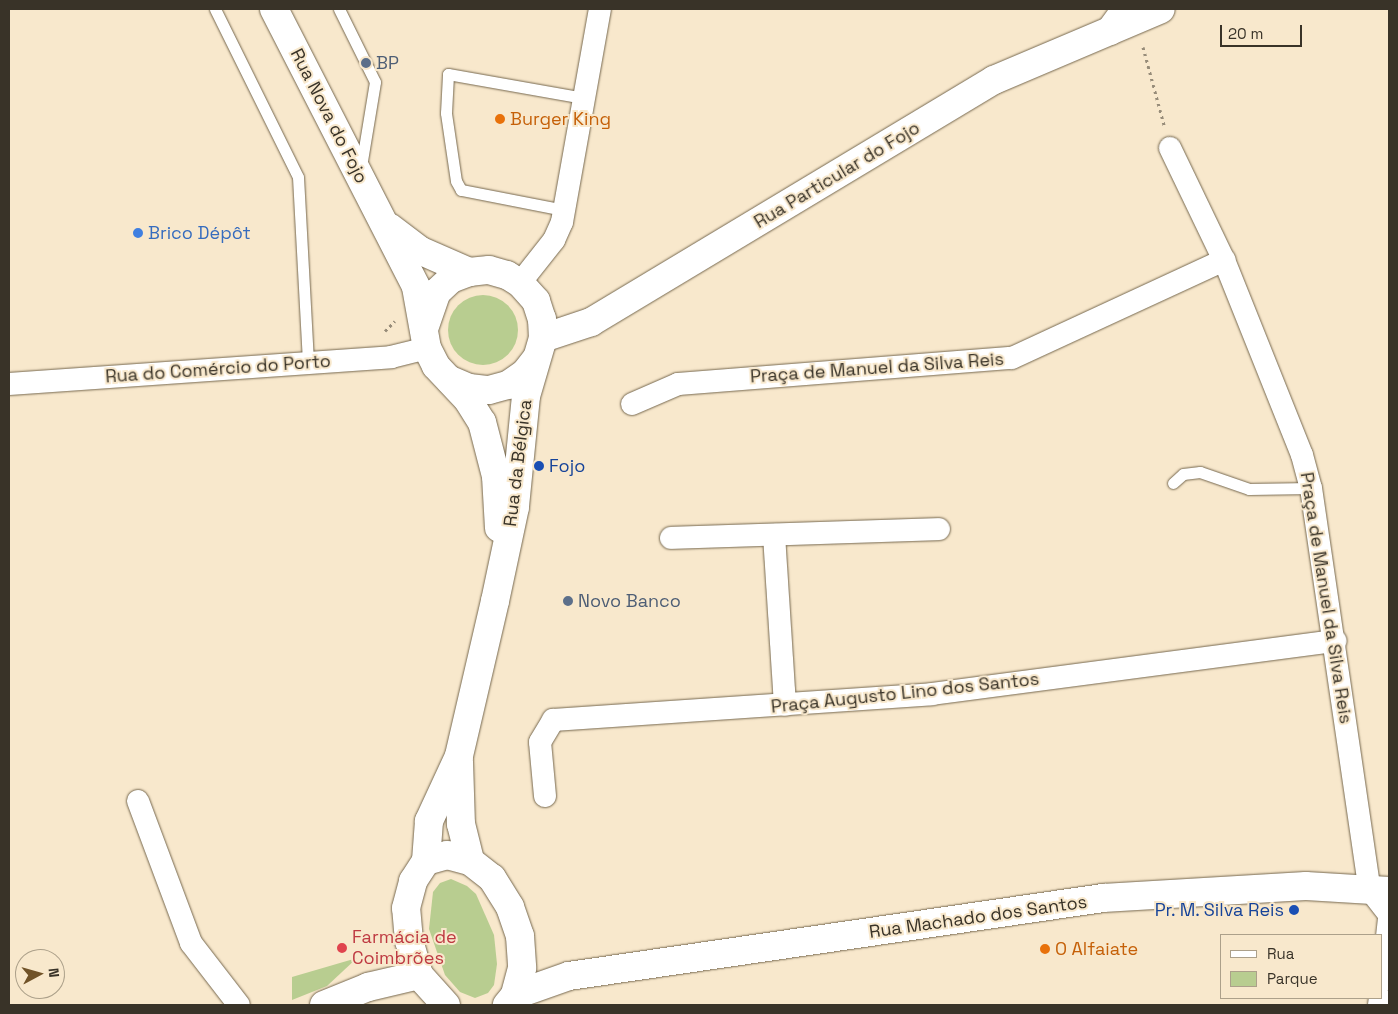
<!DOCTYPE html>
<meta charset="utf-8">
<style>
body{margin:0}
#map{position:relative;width:1398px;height:1014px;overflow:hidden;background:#f8e8cc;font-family:"Space Grotesk",sans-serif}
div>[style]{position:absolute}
.green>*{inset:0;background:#b8cd90}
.round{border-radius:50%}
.path>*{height:3px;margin-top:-1.5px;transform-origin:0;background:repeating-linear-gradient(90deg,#978c79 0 2.5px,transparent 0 6.5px)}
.roads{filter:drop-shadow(0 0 1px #76684f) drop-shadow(0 0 1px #76684f)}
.service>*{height:11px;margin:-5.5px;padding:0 5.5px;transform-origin:5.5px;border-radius:5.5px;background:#fff}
.minor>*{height:22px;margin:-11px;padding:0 11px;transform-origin:11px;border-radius:11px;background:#fff}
.tertiary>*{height:28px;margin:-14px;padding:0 14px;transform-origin:14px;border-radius:14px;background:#fff}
.secondary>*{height:28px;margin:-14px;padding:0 14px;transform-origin:14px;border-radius:14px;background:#fff}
.motorway>*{height:28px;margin:-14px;padding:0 14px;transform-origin:14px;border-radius:14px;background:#fff}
.dots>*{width:14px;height:14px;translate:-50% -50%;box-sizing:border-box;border:2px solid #f8e8cc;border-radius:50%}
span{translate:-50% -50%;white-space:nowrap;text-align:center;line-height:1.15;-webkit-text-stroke:4px #f8e8cc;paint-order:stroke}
.service-label{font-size:18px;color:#4e5e75}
.left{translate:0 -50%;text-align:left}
.street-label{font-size:18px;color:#393328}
.food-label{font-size:18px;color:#c56008}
.shop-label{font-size:18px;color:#366cbe}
.transit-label{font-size:18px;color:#164399}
.right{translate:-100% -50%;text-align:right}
.health-label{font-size:18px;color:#be3a42}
.frame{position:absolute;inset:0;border:10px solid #393328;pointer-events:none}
.legend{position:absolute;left:1220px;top:934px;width:162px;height:65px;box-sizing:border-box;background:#f8e8cc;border:1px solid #aca08a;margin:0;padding:6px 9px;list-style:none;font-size:15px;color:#393328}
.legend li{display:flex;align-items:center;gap:10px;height:25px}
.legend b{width:25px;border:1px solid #aca08a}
.north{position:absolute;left:15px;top:949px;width:50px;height:50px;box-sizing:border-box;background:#f8e8cc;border:1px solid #aca08a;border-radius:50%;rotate:84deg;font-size:14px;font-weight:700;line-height:20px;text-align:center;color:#393328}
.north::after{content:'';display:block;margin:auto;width:18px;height:22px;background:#715328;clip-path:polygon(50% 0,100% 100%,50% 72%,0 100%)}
.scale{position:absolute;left:1220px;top:25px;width:82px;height:22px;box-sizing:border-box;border:2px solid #393328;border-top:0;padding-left:6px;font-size:15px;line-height:18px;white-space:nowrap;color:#393328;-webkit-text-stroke:4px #f8e8cc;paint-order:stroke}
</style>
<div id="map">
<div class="green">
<div class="round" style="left:448px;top:295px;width:70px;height:70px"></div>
<div style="clip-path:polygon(451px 879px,467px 886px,476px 894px,494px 935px,497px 964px,494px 985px,488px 993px,475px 998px,460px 992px,445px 975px,429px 929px,433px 892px,440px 883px)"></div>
<div style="clip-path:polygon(357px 958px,327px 986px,292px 1000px,292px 977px)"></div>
</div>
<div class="path">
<div style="left:1143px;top:47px;width:81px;rotate:74.9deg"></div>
<div style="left:385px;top:331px;width:14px;rotate:-45deg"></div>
</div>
<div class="roads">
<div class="service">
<div style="left:215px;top:9px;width:187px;rotate:63.7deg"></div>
<div style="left:298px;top:177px;width:186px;rotate:86.9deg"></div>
<div style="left:339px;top:9px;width:81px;rotate:63.7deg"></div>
<div style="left:375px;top:82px;width:86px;rotate:99.4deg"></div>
<div style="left:564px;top:210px;width:105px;rotate:-169deg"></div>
<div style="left:461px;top:190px;width:10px;rotate:-119deg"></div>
<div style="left:456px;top:181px;width:69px;rotate:-98.4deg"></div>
<div style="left:446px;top:113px;width:39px;rotate:-87deg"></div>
<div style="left:448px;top:74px;width:138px;rotate:10deg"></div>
<div style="left:1173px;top:483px;width:13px;rotate:-42deg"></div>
<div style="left:1183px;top:474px;width:17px;rotate:-7deg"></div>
<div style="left:1200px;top:472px;width:52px;rotate:19.1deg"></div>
<div style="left:1249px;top:489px;width:62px;rotate:-0.9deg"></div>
</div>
<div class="minor">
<div style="left:1170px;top:148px;width:124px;rotate:64.3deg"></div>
<div style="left:1224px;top:260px;width:210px;rotate:68.2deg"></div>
<div style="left:1302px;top:455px;width:34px;rotate:75deg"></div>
<div style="left:1311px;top:488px;width:406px;rotate:81.7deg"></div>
<div style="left:1370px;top:890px;width:31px;rotate:52deg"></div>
<div style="left:520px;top:283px;width:55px;rotate:-51.7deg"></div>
<div style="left:554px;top:240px;width:20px;rotate:-66deg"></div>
<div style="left:562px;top:222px;width:216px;rotate:-79.9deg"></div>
<div style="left:9px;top:384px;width:383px;rotate:-4deg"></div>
<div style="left:391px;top:357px;width:37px;rotate:-14deg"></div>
<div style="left:632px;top:404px;width:50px;rotate:-23.5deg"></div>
<div style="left:678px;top:384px;width:335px;rotate:-4.5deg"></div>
<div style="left:1012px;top:358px;width:234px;rotate:-24.8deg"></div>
<div style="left:774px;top:535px;width:170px;rotate:86.3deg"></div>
<div style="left:671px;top:538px;width:268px;rotate:-1.9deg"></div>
<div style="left:545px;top:796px;width:54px;rotate:-95.3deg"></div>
<div style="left:540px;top:742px;width:26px;rotate:-59deg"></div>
<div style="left:553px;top:720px;width:380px;rotate:-3.9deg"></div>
<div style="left:932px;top:694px;width:407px;rotate:-7.5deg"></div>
<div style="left:138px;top:801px;width:152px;rotate:69.5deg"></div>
<div style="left:191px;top:943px;width:78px;rotate:52.3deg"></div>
<div style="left:1382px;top:981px;width:62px;rotate:-83.6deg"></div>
<div style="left:1379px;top:1005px;width:7px;rotate:-82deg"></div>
</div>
<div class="tertiary">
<div style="left:543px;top:338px;width:51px;rotate:-18.4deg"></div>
<div style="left:591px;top:322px;width:470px;rotate:-31deg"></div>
<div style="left:994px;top:80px;width:181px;rotate:-23deg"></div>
<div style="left:515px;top:995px;width:57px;rotate:-19.4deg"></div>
<div style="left:569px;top:976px;width:540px;rotate:-8.31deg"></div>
<div style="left:1103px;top:898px;width:203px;rotate:-3.4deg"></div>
<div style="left:1306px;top:886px;width:83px;rotate:3.4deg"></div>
</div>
<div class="secondary">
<div style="left:274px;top:9px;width:312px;rotate:62.9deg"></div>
<div style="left:416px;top:287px;width:62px;rotate:79.8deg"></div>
<div style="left:427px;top:348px;width:20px;rotate:63deg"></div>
<div style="left:436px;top:366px;width:47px;rotate:46.7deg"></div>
<div style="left:468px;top:400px;width:26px;rotate:58deg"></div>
<div style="left:482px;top:422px;width:56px;rotate:75.5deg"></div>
<div style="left:496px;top:476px;width:52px;rotate:86.7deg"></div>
<div style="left:389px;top:227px;width:38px;rotate:37deg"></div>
<div style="left:419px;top:250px;width:55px;rotate:23.7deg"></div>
<div style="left:424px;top:329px;width:39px;rotate:-71deg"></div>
<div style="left:437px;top:292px;width:19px;rotate:-43deg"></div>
<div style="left:451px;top:279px;width:19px;rotate:-21deg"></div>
<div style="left:469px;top:272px;width:20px;rotate:-6deg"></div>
<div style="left:489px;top:270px;width:19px;rotate:16deg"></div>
<div style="left:507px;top:275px;width:15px;rotate:32deg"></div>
<div style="left:520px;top:283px;width:24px;rotate:48deg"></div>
<div style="left:536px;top:301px;width:19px;rotate:72deg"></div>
<div style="left:542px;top:319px;width:19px;rotate:87deg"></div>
<div style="left:543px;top:338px;width:60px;rotate:106.3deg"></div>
<div style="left:526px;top:396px;width:112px;rotate:95.7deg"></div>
<div style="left:515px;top:507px;width:96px;rotate:102deg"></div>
<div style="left:495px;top:601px;width:159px;rotate:103.1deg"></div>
<div style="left:459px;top:756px;width:72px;rotate:114.8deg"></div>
<div style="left:429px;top:821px;width:40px;rotate:94.3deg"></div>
<div style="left:450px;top:380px;width:21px;rotate:23deg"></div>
<div style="left:469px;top:388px;width:20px;rotate:6deg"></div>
<div style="left:489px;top:390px;width:20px;rotate:-15deg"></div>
<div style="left:508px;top:385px;width:21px;rotate:-35deg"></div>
<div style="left:525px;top:373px;width:18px;rotate:-52deg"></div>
<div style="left:459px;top:762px;width:62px;rotate:88.2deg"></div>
<div style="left:461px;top:824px;width:38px;rotate:76deg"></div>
<div style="left:324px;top:1005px;width:48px;rotate:-22.2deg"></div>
<div style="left:368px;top:987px;width:52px;rotate:-13.2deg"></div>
<div style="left:446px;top:1005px;width:40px;rotate:-132deg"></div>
<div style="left:419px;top:975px;width:35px;rotate:-106deg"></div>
<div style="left:409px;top:941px;width:33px;rotate:-95deg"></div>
<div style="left:406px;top:908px;width:28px;rotate:-75deg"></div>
<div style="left:413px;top:881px;width:24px;rotate:-57deg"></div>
<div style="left:426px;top:861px;width:22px;rotate:-16deg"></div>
<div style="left:447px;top:855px;width:24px;rotate:15deg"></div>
<div style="left:470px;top:861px;width:28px;rotate:38deg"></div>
<div style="left:492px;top:878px;width:34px;rotate:58deg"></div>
<div style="left:510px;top:907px;width:31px;rotate:71deg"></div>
<div style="left:520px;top:936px;width:32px;rotate:86deg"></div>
<div style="left:522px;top:968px;width:28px;rotate:105deg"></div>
<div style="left:515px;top:995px;width:13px;rotate:129deg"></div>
</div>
<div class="motorway">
<div style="left:1110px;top:31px;width:27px;rotate:-54deg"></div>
</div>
</div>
<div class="dots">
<div style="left:366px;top:63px;background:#5c6f8a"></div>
<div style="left:500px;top:119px;background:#e8710a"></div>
<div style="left:138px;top:233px;background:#3f7fe0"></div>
<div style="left:539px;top:466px;background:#1a4fb4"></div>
<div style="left:568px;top:601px;background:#5c6f8a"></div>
<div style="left:1294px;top:910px;background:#1a4fb4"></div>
<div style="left:342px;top:948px;background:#e0444e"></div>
<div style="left:1045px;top:949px;background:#e8710a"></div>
</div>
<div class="service-label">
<span class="left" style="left:376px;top:63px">BP</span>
<span class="left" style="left:578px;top:601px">Novo Banco</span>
</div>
<div class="street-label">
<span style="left:329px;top:116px;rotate:63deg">Rua Nova do Fojo</span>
<span style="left:837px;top:175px;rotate:-31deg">Rua Particular do Fojo</span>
<span style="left:877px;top:368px;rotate:-4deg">Praça de Manuel da Silva Reis</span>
<span style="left:218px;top:369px;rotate:-4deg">Rua do Comércio do Porto</span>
<span style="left:518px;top:463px;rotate:-83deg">Rua da Bélgica</span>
<span style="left:1326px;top:598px;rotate:81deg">Praça de Manuel da Silva Reis</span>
<span style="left:905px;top:693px;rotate:-6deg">Praça Augusto Lino dos Santos</span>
<span style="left:978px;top:917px;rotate:-8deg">Rua Machado dos Santos</span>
</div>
<div class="food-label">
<span class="left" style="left:510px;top:119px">Burger King</span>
<span class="left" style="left:1055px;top:949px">O Alfaiate</span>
</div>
<div class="shop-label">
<span class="left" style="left:148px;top:233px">Brico Dépôt</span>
</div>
<div class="transit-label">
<span class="left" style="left:549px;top:466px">Fojo</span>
<span class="right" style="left:1284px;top:910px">Pr. M. Silva Reis</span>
</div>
<div class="health-label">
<span class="left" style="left:352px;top:948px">Farmácia de<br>Coimbrões</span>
</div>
<div class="frame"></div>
<ul class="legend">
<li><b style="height:6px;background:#fff"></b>Rua</li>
<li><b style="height:14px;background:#b8cd90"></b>Parque</li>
</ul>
<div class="north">N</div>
<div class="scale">20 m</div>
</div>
